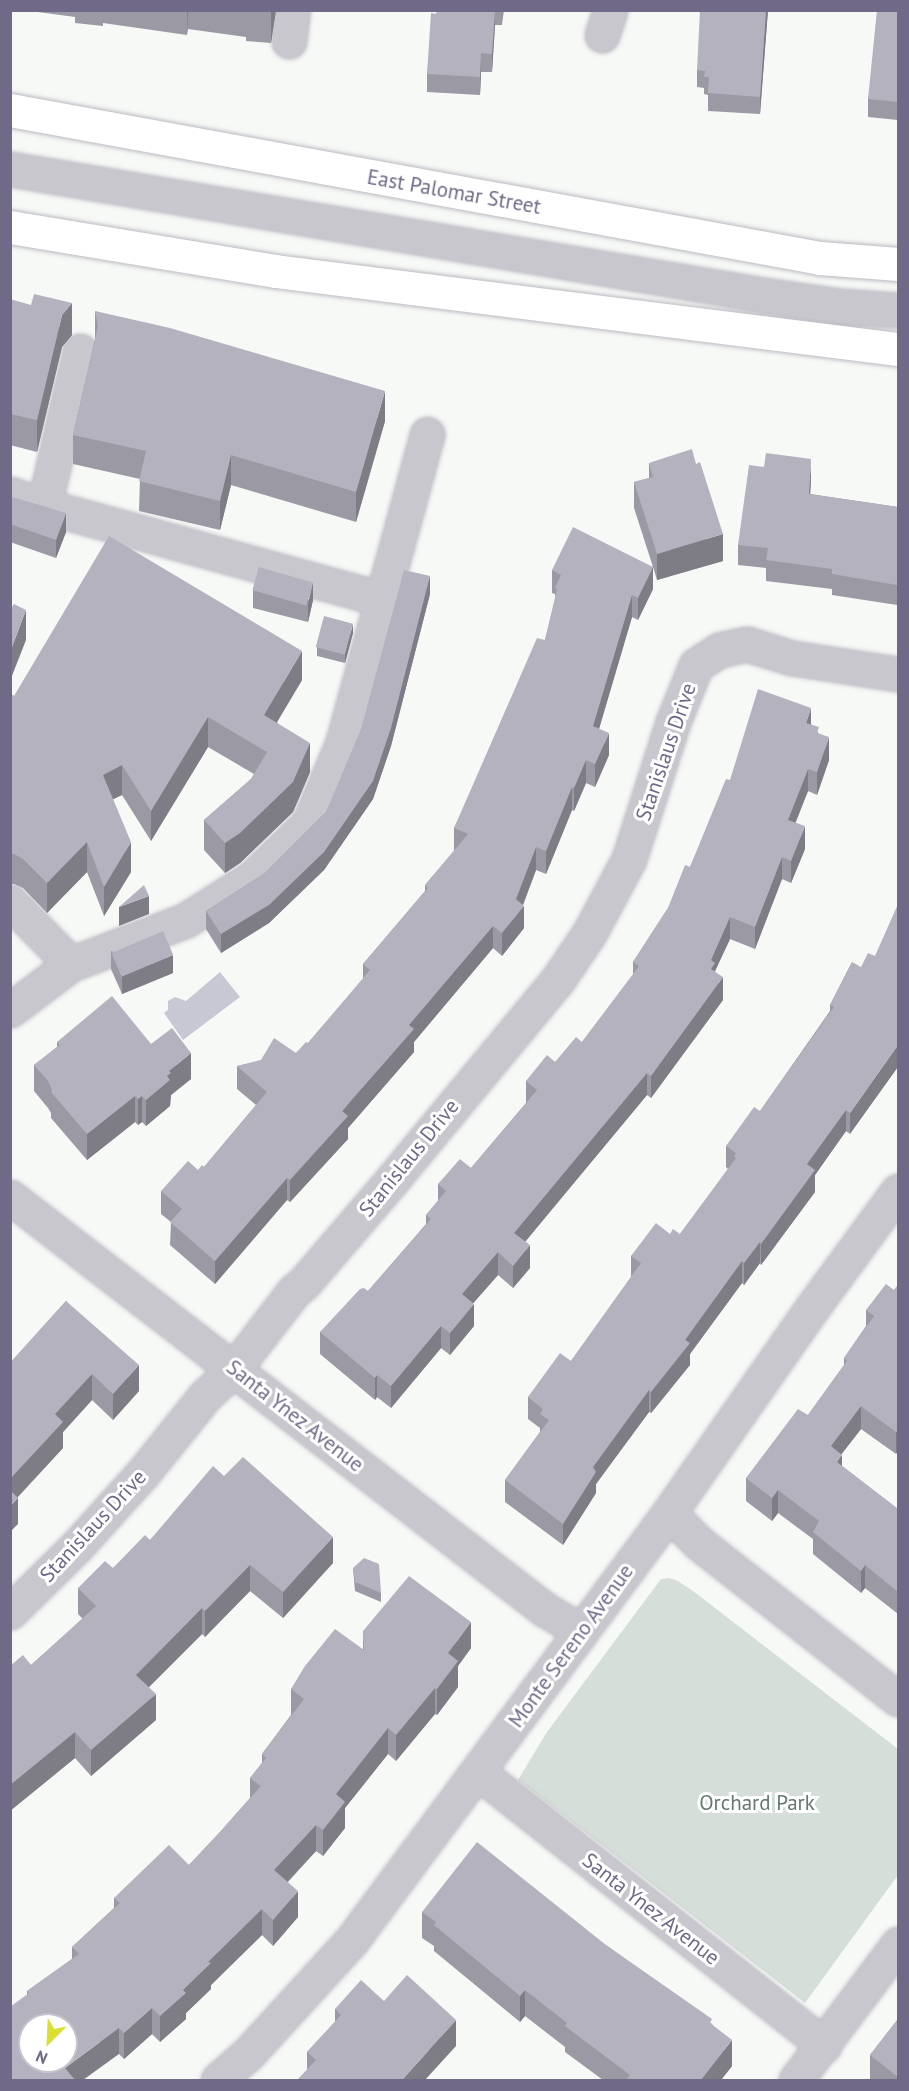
<!DOCTYPE html>
<style>
body{margin:0}
#map{position:relative;width:909px;height:2091px;overflow:hidden;background:#f7f9f7;font-family:"PT Sans",sans-serif}
div>[style]{position:absolute}
.green>*{inset:0;background:#d6ded9}
.water>*{inset:0;background:#c8c8d4}
.roads{filter:drop-shadow(0 0 2px #bcbac2) drop-shadow(0 0 2px #bcbac2)}
.minor>*{height:33px;margin:-16.5px;padding:0 16.5px;transform-origin:16.5px;border-radius:16.5px;background:#c9c7ce}
.major>*{height:33px;margin:-16.5px;padding:0 16.5px;transform-origin:16.5px;border-radius:16.5px;background:#fff}
.wall>*{inset:0;background:#9b99a3}
.shaded-wall>*{inset:0;background:#7e7d85}
.building>*{inset:0;background:#b4b2be;transform-origin:0 0}
span{translate:-50% -50%;white-space:nowrap;text-align:center;line-height:1.15;-webkit-text-stroke:6px #fff;paint-order:stroke}
.street-label{font-size:21px;color:#706987}
.park-label{font-size:21px;color:#647970}
.frame{position:absolute;inset:0;border:12px solid #706987;pointer-events:none}
.north{position:absolute;left:18px;top:2013px;width:60px;height:60px;box-sizing:border-box;background:#fff;border:2px solid #c6c3cf;border-radius:50%;rotate:204deg;font-size:16px;font-weight:700;line-height:24px;text-align:center;color:#706987}
.north::after{content:'';display:block;margin:auto;width:21px;height:27px;background:#dadf31;clip-path:polygon(50% 0,100% 100%,50% 72%,0 100%)}
</style>
<div id="map">
<div class="green">
<div style="clip-path:polygon(669px 1578px,678px 1581px,693px 1591px,898px 1749px,898px 1875px,805px 2003px,518px 1780px,547px 1732px,661px 1579px)"></div>
</div>
<div class="water">
<div style="clip-path:polygon(220px 972px,240px 997px,183px 1040px,164px 1013px,168px 1010px,168px 1001px,175px 997px,186px 1001px)"></div>
</div>
<div class="roads">
<div class="minor">
<div style="left:602px;top:35px;width:26px;rotate:-72deg"></div>
<div style="left:289px;top:41px;width:31px;rotate:-83deg"></div>
<div style="left:10px;top:169px;width:764px;rotate:9.49deg"></div>
<div style="left:764px;top:295px;width:78px;rotate:8.1deg"></div>
<div style="left:841px;top:306px;width:57px;rotate:4deg"></div>
<div style="left:10px;top:494px;width:36px;rotate:19deg"></div>
<div style="left:44px;top:506px;width:350px;rotate:15.4deg"></div>
<div style="left:44px;top:506px;width:159px;rotate:-76.9deg"></div>
<div style="left:10px;top:902px;width:87px;rotate:45.5deg"></div>
<div style="left:10px;top:1010px;width:76px;rotate:-37deg"></div>
<div style="left:71px;top:964px;width:123px;rotate:-20.9deg"></div>
<div style="left:186px;top:920px;width:78px;rotate:-32.5deg"></div>
<div style="left:252px;top:878px;width:79px;rotate:-44deg"></div>
<div style="left:309px;top:823px;width:88px;rotate:-67.2deg"></div>
<div style="left:343px;top:742px;width:319px;rotate:-74.7deg"></div>
<div style="left:10px;top:1197px;width:674px;rotate:37.65deg"></div>
<div style="left:544px;top:1609px;width:43px;rotate:30.7deg"></div>
<div style="left:669px;top:1513px;width:44px;rotate:45deg"></div>
<div style="left:700px;top:1544px;width:251px;rotate:38.1deg"></div>
<div style="left:10px;top:1612px;width:94px;rotate:-44.6deg"></div>
<div style="left:77px;top:1546px;width:98px;rotate:-47.9deg"></div>
<div style="left:143px;top:1473px;width:99px;rotate:-51.2deg"></div>
<div style="left:205px;top:1396px;width:40px;rotate:-43deg"></div>
<div style="left:234px;top:1369px;width:98px;rotate:-52.4deg"></div>
<div style="left:294px;top:1291px;width:11px;rotate:-38deg"></div>
<div style="left:303px;top:1284px;width:137px;rotate:-49.4deg"></div>
<div style="left:392px;top:1180px;width:262px;rotate:-50.4deg"></div>
<div style="left:559px;top:978px;width:55px;rotate:-56deg"></div>
<div style="left:590px;top:932px;width:83px;rotate:-61.9deg"></div>
<div style="left:629px;top:859px;width:144px;rotate:-72.2deg"></div>
<div style="left:673px;top:722px;width:61px;rotate:-68deg"></div>
<div style="left:696px;top:665px;width:27px;rotate:-33deg"></div>
<div style="left:719px;top:650px;width:29px;rotate:-12deg"></div>
<div style="left:747px;top:644px;width:47px;rotate:17.3deg"></div>
<div style="left:792px;top:658px;width:107px;rotate:8.6deg"></div>
<div style="left:478px;top:1772px;width:441px;rotate:38.3deg"></div>
<div style="left:218px;top:2080px;width:38px;rotate:-41deg"></div>
<div style="left:247px;top:2055px;width:156px;rotate:-47.6deg"></div>
<div style="left:352px;top:1940px;width:532px;rotate:-53.41deg"></div>
<div style="left:669px;top:1513px;width:250px;rotate:-55.1deg"></div>
<div style="left:812px;top:1308px;width:145px;rotate:-53.7deg"></div>
<div style="left:796px;top:2080px;width:170px;rotate:-53.1deg"></div>
</div>
<div class="major">
<div style="left:10px;top:110px;width:823px;rotate:10.35deg"></div>
<div style="left:820px;top:258px;width:78px;rotate:4.4deg"></div>
<div style="left:10px;top:227px;width:269px;rotate:9.4deg"></div>
<div style="left:275px;top:271px;width:628px;rotate:7.14deg"></div>
</div>
</div>
<div class="wall">
<div style="clip-path:polygon(23px 10px,276px 10px,271px 43px,246px 41px,246px 37px,188px 29px,187px 35px,103px 23px,103px 26px,75px 23px,75px 17px)"></div>
<div style="clip-path:polygon(437px 10px,504px 10px,502px 25px,495px 25px,492px 72px,481px 72px,480px 95px,427px 92px,427px 74px)"></div>
<div style="clip-path:polygon(768px 10px,760px 114px,708px 111px,708px 95px,704px 94px,704px 88px,697px 87px,697px 70px)"></div>
<div style="clip-path:polygon(898px 10px,898px 120px,868px 117px,868px 99px)"></div>
<div style="clip-path:polygon(10px 299px,72px 335px,62px 347px,37px 452px,10px 445px)"></div>
<div style="clip-path:polygon(95px 311px,385px 421px,356px 522px,231px 485px,220px 530px,139px 511px,140px 479px,73px 464px,73px 435px,95px 339px)"></div>
<div style="clip-path:polygon(649px 463px,723px 561px,657px 580px,653px 567px,653px 589px,638px 620px,632px 617px,599px 729px,609px 755px,595px 787px,586px 783px,574px 811px,572px 810px,546px 874px,536px 870px,523px 905px,524px 928px,502px 956px,493px 948px,414px 1042px,414px 1052px,348px 1128px,348px 1139px,290px 1202px,287px 1200px,215px 1284px,170px 1245px,171px 1222px,161px 1214px,161px 1191px,204px 1167px,256px 1105px,237px 1089px,237px 1066px,296px 1053px,308px 1043px,363px 979px,363px 964px,425px 891px,425px 885px,454px 851px,454px 828px,545px 640px,555px 600px,555px 594px,552px 593px,552px 570px,653px 567px,634px 508px,634px 482px,649px 478px)"></div>
<div style="clip-path:polygon(811px 479px,810px 494px,898px 507px,898px 608px,897px 608px,897px 605px,832px 595px,832px 589px,766px 581px,766px 568px,738px 565px,738px 545px)"></div>
<div style="clip-path:polygon(10px 503px,66px 532px,56px 558px,10px 542px)"></div>
<div style="clip-path:polygon(253px 590px,313px 600px,308px 622px,253px 608px)"></div>
<div style="clip-path:polygon(430px 594px,391px 746px,373px 799px,324px 870px,269px 923px,221px 953px,206px 929px,206px 911px,265px 873px,326px 812px)"></div>
<div style="clip-path:polygon(353px 633px,345px 663px,317px 656px,317px 647px)"></div>
<div style="clip-path:polygon(302px 680px,277px 722px,310px 772px,293px 812px,240px 863px,225px 873px,204px 850px,204px 820px,251px 779px,254px 774px,208px 747px,151px 841px,122px 795px,113px 799px,131px 872px,104px 916px,87px 872px,47px 913px,23px 888px,14px 884px,10px 884px,10px 694px,14px 696px)"></div>
<div style="clip-path:polygon(811px 724px,819px 734px,829px 760px,817px 795px,808px 791px,795px 823px,805px 849px,791px 883px,782px 879px,755px 949px,730px 939px,715px 971px,723px 1000px,651px 1098px,647px 1095px,525px 1242px,530px 1268px,513px 1288px,498px 1275px,473px 1303px,474px 1326px,450px 1355px,441px 1348px,391px 1408px,377px 1397px,375px 1400px,320px 1354px,320px 1332px,368px 1291px,426px 1224px,426px 1215px,438px 1201px,438px 1184px,471px 1168px,526px 1103px,526px 1081px,555px 1062px,582px 1042px,633px 975px,633px 962px,668px 908px,690px 867px,730px 780px)"></div>
<div style="clip-path:polygon(111px 951px,173px 973px,122px 994px,111px 969px)"></div>
<div style="clip-path:polygon(852px 962px,850px 1134px,846px 1131px,815px 1175px,815px 1192px,761px 1265px,760px 1263px,744px 1285px,742px 1283px,690px 1354px,690px 1365px,651px 1413px,649px 1412px,596px 1484px,596px 1493px,563px 1545px,505px 1502px,505px 1480px,540px 1432px,540px 1428px,528px 1419px,528px 1397px,571px 1361px,631px 1277px,631px 1256px,670px 1234px,680px 1234px,728px 1169px,726px 1167px,726px 1146px,760px 1111px,830px 1011px,830px 1005px)"></div>
<div style="clip-path:polygon(57px 1042px,151px 1044px,191px 1079px,171px 1095px,170px 1106px,146px 1126px,142px 1122px,138px 1125px,135px 1122px,87px 1160px,51px 1118px,51px 1113px,48px 1108px,34px 1091px,34px 1065px,57px 1047px)"></div>
<div style="clip-path:polygon(898px 1285px,896px 1454px,861px 1429px,841px 1454px,842px 1466px,898px 1509px,898px 1614px,865px 1588px,861px 1593px,813px 1554px,813px 1539px,778px 1513px,772px 1521px,746px 1501px,746px 1478px,808px 1415px,844px 1365px,844px 1358px,866px 1326px,866px 1310px,894px 1290px)"></div>
<div style="clip-path:polygon(66px 1301px,139px 1391px,113px 1420px,92px 1400px,63px 1432px,63px 1448px,18px 1497px,18px 1524px,10px 1363px)"></div>
<div style="clip-path:polygon(224px 1476px,333px 1563px,283px 1618px,250px 1591px,205px 1637px,202px 1634px,149px 1687px,156px 1720px,91px 1776px,75px 1758px,10px 1811px,10px 1666px,31px 1665px,83px 1619px,78px 1614px,78px 1588px,113px 1568px,150px 1540px)"></div>
<div style="clip-path:polygon(353px 1568px,381px 1593px,381px 1602px,355px 1591px)"></div>
<div style="clip-path:polygon(363px 1631px,471px 1648px,458px 1666px,458px 1687px,437px 1715px,435px 1714px,396px 1761px,388px 1754px,345px 1808px,345px 1828px,323px 1856px,316px 1851px,288px 1882px,298px 1917px,273px 1946px,262px 1935px,211px 1985px,211px 1989px,186px 2013px,186px 2019px,160px 2042px,152px 2034px,124px 2059px,119px 2054px,27px 1995px,27px 1991px,72px 1959px,72px 1947px,114px 1908px,114px 1898px,189px 1865px,220px 1832px,250px 1798px,250px 1778px,262px 1763px,262px 1754px,291px 1715px,291px 1689px,363px 1649px)"></div>
<div style="clip-path:polygon(422px 1912px,606px 1945px,712px 2024px,732px 2066px,721px 2080px,603px 2080px,565px 2052px,565px 2047px,525px 2016px,520px 2022px,434px 1951px,434px 1946px,422px 1938px)"></div>
<div style="clip-path:polygon(384px 2001px,456px 2046px,307px 2070px,307px 2052px,335px 2022px,335px 2009px)"></div>
<div style="clip-path:polygon(898px 2019px,898px 2080px,870px 2080px,870px 2055px)"></div>
</div>
<div class="shaded-wall">
<div style="clip-path:polygon(187px 10px,188px 10px,187px 35px)"></div>
<div style="clip-path:polygon(271px 10px,276px 10px,271px 43px)"></div>
<div style="clip-path:polygon(495px 10px,495px 25px,492px 72px,492px 54px)"></div>
<div style="clip-path:polygon(766px 10px,768px 10px,760px 114px,760px 97px)"></div>
<div style="clip-path:polygon(481px 53px,481px 72px,480px 95px,480px 77px)"></div>
<div style="clip-path:polygon(72px 303px,72px 335px,62px 347px,37px 452px,37px 420px,62px 315px)"></div>
<div style="clip-path:polygon(385px 391px,385px 421px,356px 522px,356px 492px)"></div>
<div style="clip-path:polygon(231px 455px,231px 485px,220px 530px,220px 501px)"></div>
<div style="clip-path:polygon(811px 459px,811px 479px,809px 515px,809px 494px)"></div>
<div style="clip-path:polygon(66px 513px,66px 532px,56px 558px,56px 540px)"></div>
<div style="clip-path:polygon(723px 534px,723px 561px,657px 580px,657px 554px)"></div>
<div style="clip-path:polygon(653px 567px,653px 589px,638px 620px,638px 598px)"></div>
<div style="clip-path:polygon(430px 576px,430px 594px,391px 746px,373px 799px,324px 870px,269px 923px,221px 953px,221px 934px,324px 852px)"></div>
<div style="clip-path:polygon(313px 582px,313px 600px,308px 622px,308px 604px)"></div>
<div style="clip-path:polygon(632px 595px,632px 617px,593px 749px,593px 726px)"></div>
<div style="clip-path:polygon(26px 610px,26px 640px,10px 681px,10px 652px)"></div>
<div style="clip-path:polygon(353px 624px,353px 633px,345px 663px,345px 653px)"></div>
<div style="clip-path:polygon(302px 651px,302px 680px,264px 744px,264px 715px)"></div>
<div style="clip-path:polygon(811px 708px,811px 730px,806px 723px)"></div>
<div style="clip-path:polygon(208px 717px,208px 747px,151px 841px,151px 811px)"></div>
<div style="clip-path:polygon(609px 733px,609px 755px,595px 787px,595px 764px)"></div>
<div style="clip-path:polygon(829px 737px,829px 760px,817px 795px,817px 772px)"></div>
<div style="clip-path:polygon(310px 743px,310px 772px,293px 812px,240px 863px,225px 873px,225px 843px)"></div>
<div style="clip-path:polygon(586px 760px,586px 783px,574px 811px,574px 788px)"></div>
<div style="clip-path:polygon(122px 765px,122px 795px,103px 804px,103px 775px)"></div>
<div style="clip-path:polygon(808px 769px,808px 791px,788px 842px,788px 820px)"></div>
<div style="clip-path:polygon(572px 787px,572px 810px,546px 874px,546px 851px)"></div>
<div style="clip-path:polygon(805px 826px,805px 849px,791px 883px,791px 861px)"></div>
<div style="clip-path:polygon(87px 842px,87px 872px,47px 913px,47px 883px)"></div>
<div style="clip-path:polygon(131px 842px,131px 872px,104px 916px,104px 887px)"></div>
<div style="clip-path:polygon(536px 847px,536px 870px,521px 910px,524px 906px,524px 928px,502px 956px,502px 933px,516px 899px)"></div>
<div style="clip-path:polygon(782px 857px,782px 879px,755px 949px,755px 927px)"></div>
<div style="clip-path:polygon(149px 896px,149px 914px,119px 926px,119px 907px)"></div>
<div style="clip-path:polygon(730px 917px,730px 939px,715px 971px,715px 985px,711px 991px,711px 960px)"></div>
<div style="clip-path:polygon(493px 926px,493px 948px,414px 1042px,414px 1052px,348px 1128px,348px 1139px,290px 1202px,290px 1180px,409px 1025px)"></div>
<div style="clip-path:polygon(173px 955px,173px 973px,122px 994px,122px 976px)"></div>
<div style="clip-path:polygon(723px 977px,723px 1000px,651px 1098px,651px 1076px)"></div>
<div style="clip-path:polygon(898px 1045px,898px 1067px,850px 1134px,850px 1113px)"></div>
<div style="clip-path:polygon(191px 1053px,191px 1079px,171px 1095px,170px 1106px,146px 1126px,146px 1100px,167px 1076px,169px 1071px)"></div>
<div style="clip-path:polygon(647px 1073px,647px 1095px,514px 1255px,514px 1233px)"></div>
<div style="clip-path:polygon(135px 1096px,135px 1122px,87px 1160px,87px 1134px)"></div>
<div style="clip-path:polygon(142px 1096px,142px 1122px,138px 1125px,138px 1099px)"></div>
<div style="clip-path:polygon(846px 1110px,846px 1131px,815px 1175px,815px 1192px,761px 1265px,761px 1244px,807px 1164px)"></div>
<div style="clip-path:polygon(287px 1178px,287px 1200px,215px 1284px,215px 1261px)"></div>
<div style="clip-path:polygon(760px 1242px,760px 1263px,744px 1285px,744px 1263px)"></div>
<div style="clip-path:polygon(530px 1245px,530px 1268px,513px 1288px,513px 1266px)"></div>
<div style="clip-path:polygon(498px 1252px,498px 1275px,462px 1316px,462px 1294px)"></div>
<div style="clip-path:polygon(742px 1261px,742px 1283px,690px 1354px,690px 1365px,651px 1413px,651px 1392px,685px 1340px)"></div>
<div style="clip-path:polygon(474px 1304px,474px 1326px,450px 1355px,450px 1333px)"></div>
<div style="clip-path:polygon(441px 1326px,441px 1348px,391px 1408px,391px 1386px)"></div>
<div style="clip-path:polygon(139px 1365px,139px 1391px,113px 1420px,113px 1394px)"></div>
<div style="clip-path:polygon(92px 1374px,92px 1400px,63px 1432px,63px 1448px,10px 1505px,10px 1479px,55px 1414px)"></div>
<div style="clip-path:polygon(377px 1375px,377px 1397px,375px 1400px,375px 1378px)"></div>
<div style="clip-path:polygon(649px 1390px,649px 1412px,596px 1484px,596px 1493px,563px 1545px,563px 1524px,593px 1467px)"></div>
<div style="clip-path:polygon(861px 1406px,861px 1429px,831px 1468px,831px 1446px)"></div>
<div style="clip-path:polygon(898px 1429px,898px 1451px,896px 1454px,896px 1432px)"></div>
<div style="clip-path:polygon(842px 1455px,842px 1477px,837px 1462px)"></div>
<div style="clip-path:polygon(778px 1490px,778px 1513px,772px 1521px,772px 1498px)"></div>
<div style="clip-path:polygon(18px 1498px,18px 1524px,10px 1532px,10px 1506px)"></div>
<div style="clip-path:polygon(333px 1537px,333px 1563px,283px 1618px,283px 1592px)"></div>
<div style="clip-path:polygon(250px 1565px,250px 1591px,205px 1637px,205px 1611px)"></div>
<div style="clip-path:polygon(865px 1565px,865px 1588px,861px 1593px,861px 1571px)"></div>
<div style="clip-path:polygon(202px 1608px,202px 1634px,136px 1700px,136px 1675px)"></div>
<div style="clip-path:polygon(471px 1622px,471px 1648px,458px 1666px,458px 1687px,437px 1715px,437px 1689px,448px 1653px)"></div>
<div style="clip-path:polygon(435px 1688px,435px 1714px,396px 1761px,396px 1735px)"></div>
<div style="clip-path:polygon(156px 1694px,156px 1720px,91px 1776px,91px 1750px)"></div>
<div style="clip-path:polygon(388px 1728px,388px 1754px,345px 1808px,345px 1828px,323px 1856px,323px 1830px,336px 1794px)"></div>
<div style="clip-path:polygon(75px 1732px,75px 1758px,10px 1811px,10px 1785px)"></div>
<div style="clip-path:polygon(316px 1825px,316px 1851px,274px 1896px,274px 1870px)"></div>
<div style="clip-path:polygon(298px 1891px,298px 1917px,273px 1946px,273px 1920px)"></div>
<div style="clip-path:polygon(262px 1909px,262px 1935px,211px 1985px,211px 1989px,186px 2013px,186px 2019px,160px 2042px,160px 2016px,208px 1962px)"></div>
<div style="clip-path:polygon(525px 1990px,525px 2016px,520px 2022px,520px 1996px)"></div>
<div style="clip-path:polygon(152px 2008px,152px 2034px,124px 2059px,124px 2033px)"></div>
<div style="clip-path:polygon(456px 2020px,456px 2046px,425px 2080px,402px 2080px)"></div>
<div style="clip-path:polygon(119px 2028px,119px 2054px,83px 2080px,65px 2080px,65px 2068px)"></div>
<div style="clip-path:polygon(732px 2040px,732px 2066px,721px 2080px,701px 2080px)"></div>
</div>
<div class="building">
<div style="clip-path:polygon(437px 10px,495px 10px,492px 54px,481px 53px,480px 77px,427px 74px,431px 13px,437px 14px)"></div>
<div style="clip-path:polygon(700px 10px,766px 10px,760px 97px,708px 93px,709px 77px,704px 77px,705px 71px,697px 70px)"></div>
<div style="clip-path:polygon(877px 10px,898px 10px,898px 102px,868px 99px)"></div>
<div style="clip-path:polygon(34px 294px,72px 303px,62px 315px,37px 420px,10px 414px,10px 299px,31px 305px)"></div>
<div style="clip-path:polygon(95px 311px,170px 328px,385px 391px,356px 492px,231px 455px,220px 501px,139px 481px,146px 451px,73px 435px,98px 326px)"></div>
<div style="clip-path:polygon(692px 449px,696px 464px,700px 462px,723px 534px,657px 554px,634px 482px,653px 477px,649px 463px)"></div>
<div style="clip-path:polygon(766px 453px,811px 459px,809px 494px,898px 507px,898px 588px,897px 588px,897px 585px,832px 574px,832px 569px,766px 560px,768px 548px,738px 545px,749px 465px,764px 467px)"></div>
<div style="clip-path:polygon(13px 497px,66px 513px,56px 540px,10px 524px,10px 503px)"></div>
<div style="clip-path:polygon(573px 527px,653px 567px,638px 598px,632px 595px,593px 726px,609px 733px,595px 764px,586px 760px,574px 788px,572px 787px,546px 851px,536px 847px,516px 899px,524px 906px,502px 933px,493px 926px,409px 1025px,414px 1029px,342px 1111px,348px 1116px,290px 1180px,287px 1178px,215px 1261px,170px 1222px,182px 1209px,161px 1191px,188px 1161px,198px 1170px,202px 1165px,204px 1167px,267px 1092px,237px 1066px,261px 1060px,274px 1038px,296px 1053px,306px 1042px,308px 1043px,370px 970px,363px 964px,428px 888px,425px 885px,468px 834px,454px 828px,537px 638px,545px 640px,557px 589px,555px 588px,561px 575px,552px 570px)"></div>
<div style="clip-path:polygon(109px 536px,302px 651px,264px 715px,310px 743px,293px 782px,240px 833px,225px 843px,204px 820px,251px 779px,267px 752px,208px 717px,151px 811px,122px 765px,103px 775px,131px 842px,104px 887px,87px 842px,47px 883px,23px 859px,14px 854px,10px 854px,10px 694px,14px 696px)"></div>
<div style="left:259px;top:567px;width:56px;height:24px;rotate:16deg"></div>
<div style="clip-path:polygon(404px 570px,430px 576px,391px 728px,373px 781px,324px 852px,269px 905px,221px 934px,206px 911px,265px 873px,326px 812px,361px 729px)"></div>
<div style="clip-path:polygon(14px 604px,26px 610px,10px 652px,10px 610px)"></div>
<div style="left:324px;top:616px;width:30px;height:32px;rotate:15deg"></div>
<div style="clip-path:polygon(758px 689px,811px 708px,806px 723px,819px 727px,817px 733px,829px 737px,817px 772px,808px 769px,788px 820px,805px 826px,791px 861px,782px 857px,755px 927px,730px 917px,711px 960px,715px 963px,711px 969px,723px 977px,651px 1076px,647px 1073px,514px 1233px,530px 1245px,513px 1266px,498px 1252px,462px 1294px,474px 1304px,450px 1333px,441px 1326px,391px 1386px,377px 1375px,375px 1378px,320px 1332px,360px 1289px,364px 1288px,368px 1291px,431px 1219px,426px 1215px,446px 1191px,438px 1184px,460px 1159px,471px 1168px,537px 1090px,526px 1081px,547px 1055px,555px 1062px,576px 1037px,582px 1042px,639px 966px,633px 962px,668px 908px,685px 865px,690px 867px,726px 779px,730px 780px)"></div>
<div style="clip-path:polygon(144px 885px,149px 896px,119px 907px)"></div>
<div style="clip-path:polygon(898px 904px,898px 1045px,850px 1113px,846px 1110px,807px 1164px,815px 1170px,761px 1244px,760px 1242px,744px 1263px,742px 1261px,685px 1340px,690px 1343px,651px 1392px,649px 1390px,593px 1467px,596px 1472px,563px 1524px,505px 1480px,549px 1420px,540px 1414px,543px 1409px,528px 1397px,560px 1353px,571px 1361px,641px 1263px,631px 1256px,656px 1223px,670px 1234px,673px 1229px,680px 1234px,736px 1158px,734px 1156px,736px 1153px,726px 1146px,754px 1107px,760px 1111px,834px 1007px,830px 1005px,852px 962px,861px 967px,868px 953px,875px 956px)"></div>
<div style="left:163px;top:931px;width:26px;height:56px;rotate:67deg"></div>
<div style="clip-path:polygon(112px 996px,151px 1044px,172px 1028px,191px 1053px,169px 1071px,171px 1073px,167px 1076px,170px 1080px,146px 1100px,142px 1096px,138px 1099px,135px 1096px,87px 1134px,51px 1092px,52px 1090px,48px 1081px,34px 1065px,60px 1045px,57px 1042px)"></div>
<div style="clip-path:polygon(886px 1284px,894px 1290px,898px 1285px,898px 1429px,896px 1432px,861px 1406px,831px 1446px,842px 1455px,837px 1462px,898px 1509px,898px 1592px,865px 1565px,861px 1571px,813px 1532px,819px 1521px,778px 1490px,772px 1498px,746px 1478px,798px 1409px,808px 1415px,847px 1361px,844px 1358px,874px 1316px,866px 1310px)"></div>
<div style="clip-path:polygon(66px 1301px,139px 1365px,113px 1394px,92px 1374px,55px 1414px,63px 1422px,10px 1479px,10px 1363px)"></div>
<div style="clip-path:polygon(243px 1457px,333px 1537px,283px 1592px,250px 1565px,205px 1611px,202px 1608px,136px 1675px,156px 1694px,91px 1750px,75px 1732px,10px 1785px,10px 1666px,23px 1655px,31px 1665px,96px 1606px,78px 1588px,105px 1561px,113px 1568px,145px 1535px,150px 1540px,213px 1466px,224px 1476px)"></div>
<div style="clip-path:polygon(10px 1490px,18px 1498px,10px 1506px)"></div>
<div style="clip-path:polygon(364px 1558px,379px 1564px,381px 1593px,355px 1582px,353px 1568px)"></div>
<div style="clip-path:polygon(evenodd,409px 1576px,471px 1622px,448px 1653px,458px 1661px,437px 1689px,435px 1688px,396px 1735px,388px 1728px,336px 1794px,345px 1802px,323px 1830px,316px 1825px,274px 1870px,298px 1891px,273px 1920px,262px 1909px,208px 1962px,211px 1963px,183px 1990px,186px 1993px,160px 2016px,152px 2008px,124px 2033px,119px 2028px,65px 2068px,75px 2080px,10px 2080px,10px 2007px,29px 1993px,27px 1991px,79px 1954px,72px 1947px,120px 1903px,114px 1898px,169px 1845px,189px 1865px,220px 1832px,261px 1786px,250px 1778px,266px 1758px,262px 1754px,304px 1699px,291px 1689px,305px 1666px,335px 1629px,364px 1650px,363px 1631px,409px 1576px,30px 2025px,66px 2025px,66px 2061px,30px 2061px,30px 2025px)"></div>
<div style="clip-path:polygon(477px 1842px,606px 1945px,712px 2019px,710px 2023px,732px 2040px,701px 2080px,626px 2080px,630px 2075px,565px 2026px,567px 2023px,525px 1990px,520px 1996px,434px 1925px,436px 1922px,422px 1912px)"></div>
<div style="clip-path:polygon(407px 1975px,456px 2020px,402px 2080px,297px 2080px,316px 2060px,307px 2052px,341px 2015px,335px 2009px,361px 1980px,384px 2001px)"></div>
<div style="clip-path:polygon(898px 2019px,898px 2077px,870px 2055px)"></div>
</div>
<div class="street-label">
<span style="left:454px;top:192px;rotate:10deg">East Palomar Street</span>
<span style="left:666px;top:752px;rotate:-71deg">Stanislaus Drive</span>
<span style="left:409px;top:1158px;rotate:-51deg">Stanislaus Drive</span>
<span style="left:295px;top:1416px;rotate:38deg">Santa Ynez Avenue</span>
<span style="left:93px;top:1526px;rotate:-47deg">Stanislaus Drive</span>
<span style="left:571px;top:1646px;rotate:-54deg">Monte Sereno Avenue</span>
<span style="left:651px;top:1909px;rotate:38deg">Santa Ynez Avenue</span>
</div>
<div class="park-label">
<span style="left:757px;top:1803px">Orchard Park</span>
</div>
<div class="frame"></div>
<div class="north">N</div>
</div>
